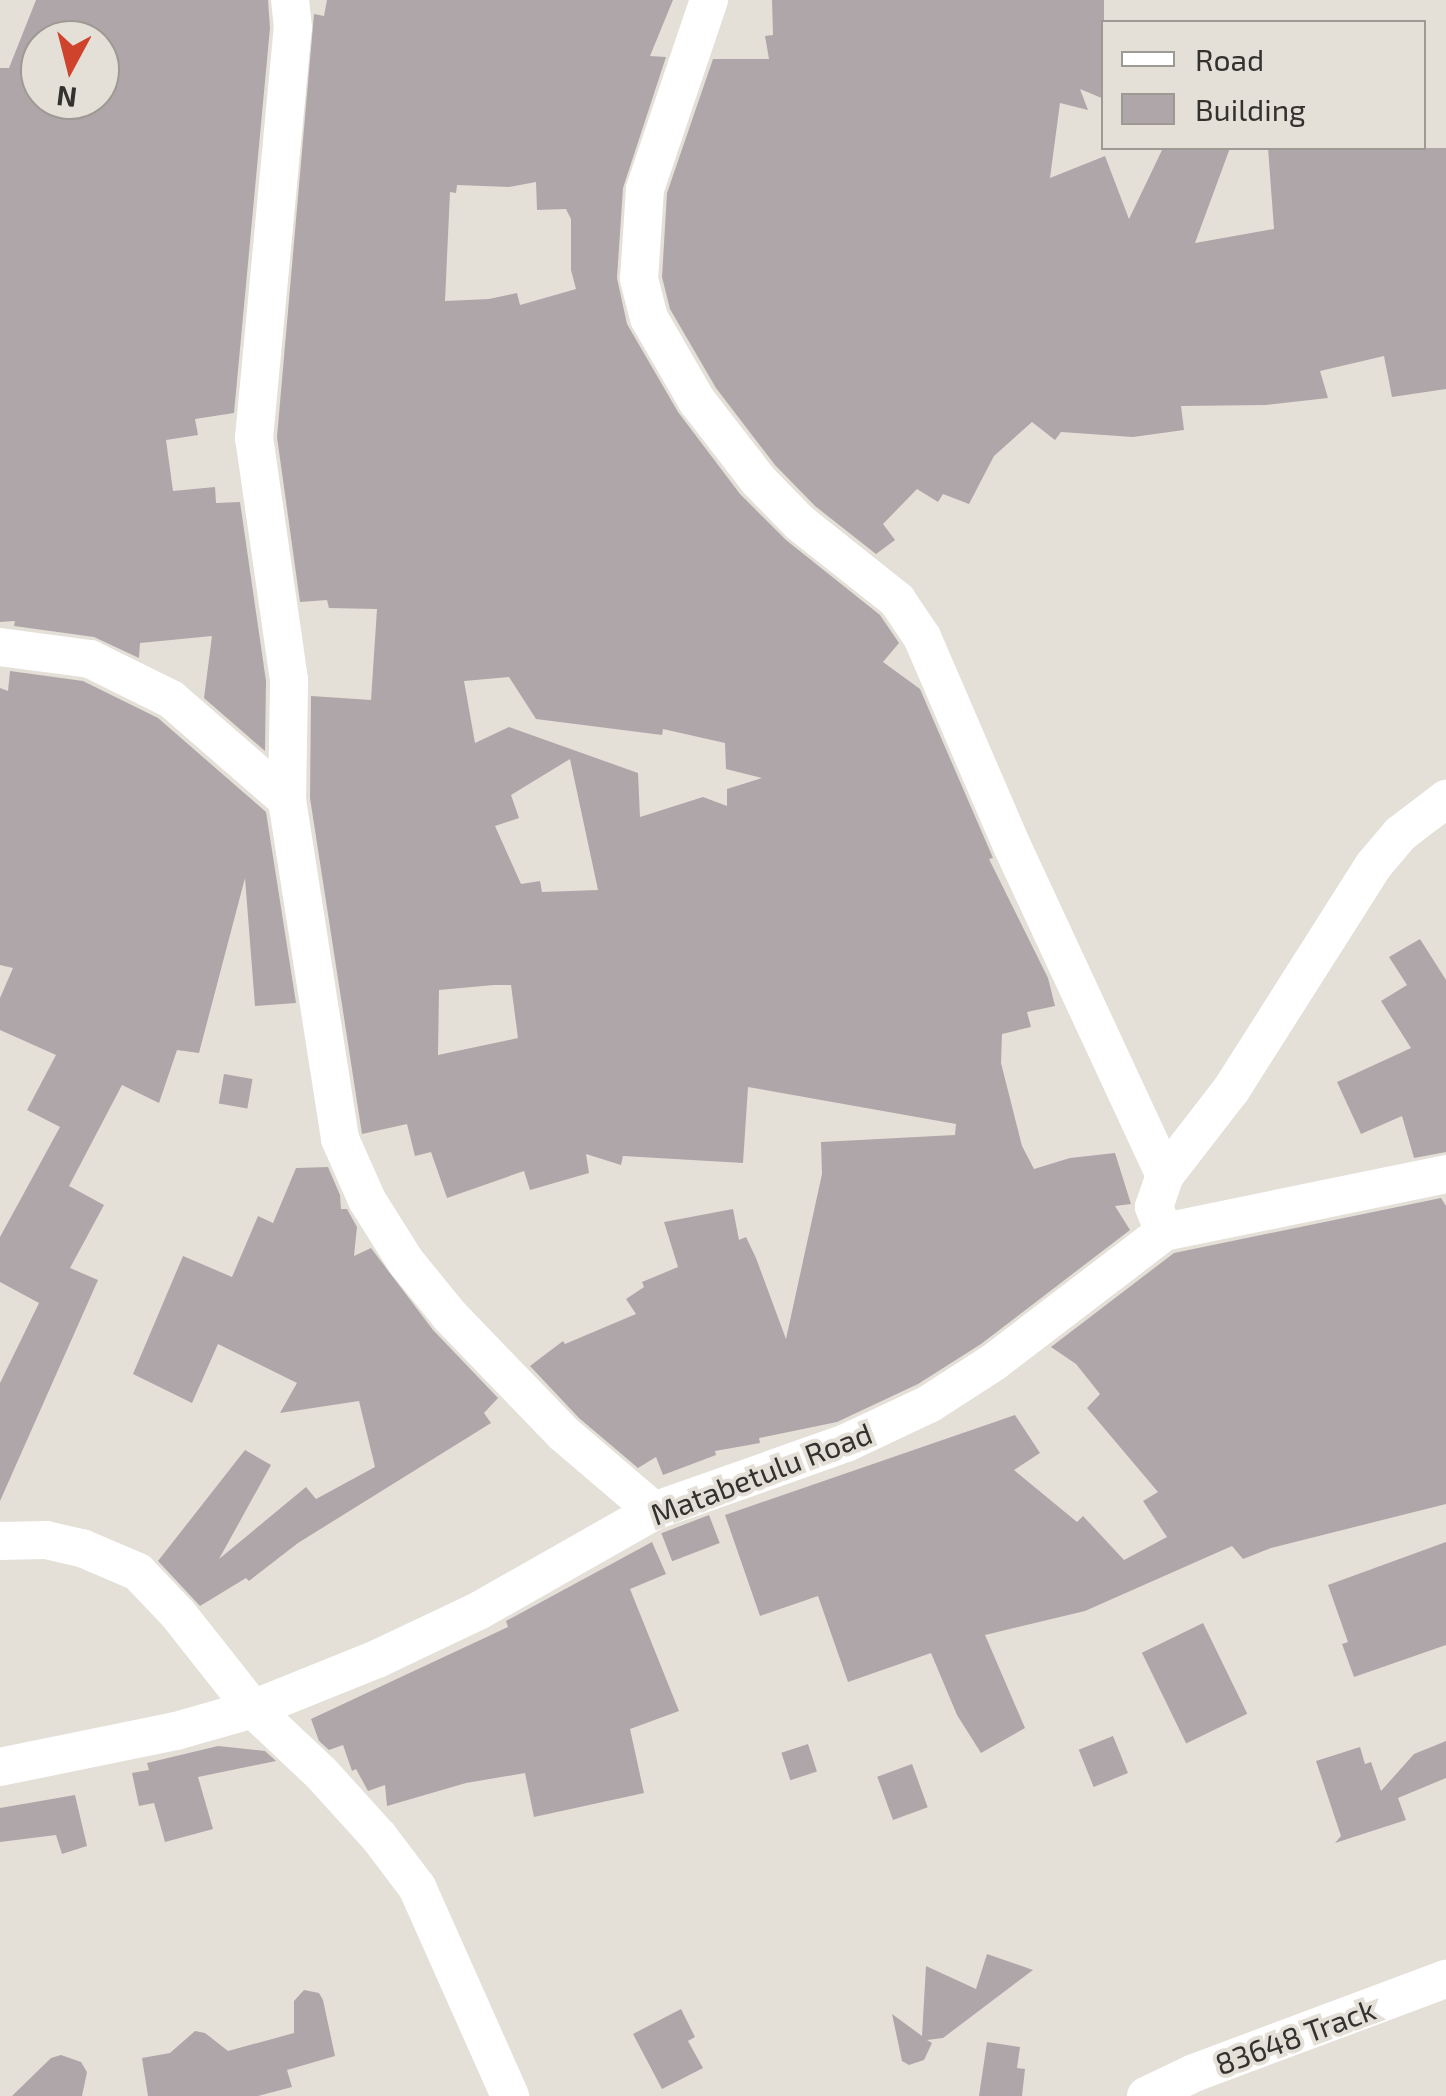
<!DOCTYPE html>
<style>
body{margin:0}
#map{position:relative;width:1446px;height:2096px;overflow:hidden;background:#e4e0d8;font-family:"Exo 2",sans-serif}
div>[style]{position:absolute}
.building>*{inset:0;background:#afa6aa;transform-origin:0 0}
.street>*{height:38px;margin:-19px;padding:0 19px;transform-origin:19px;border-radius:19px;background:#fff}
span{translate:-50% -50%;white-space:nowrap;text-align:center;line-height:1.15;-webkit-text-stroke:8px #e4e0d8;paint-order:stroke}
.street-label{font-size:30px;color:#33322f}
.legend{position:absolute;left:1101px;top:20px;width:325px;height:130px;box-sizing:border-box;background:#e4e0d8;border:2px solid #9d9a94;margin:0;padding:12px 18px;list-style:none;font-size:30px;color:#33322f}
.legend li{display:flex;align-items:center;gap:20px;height:50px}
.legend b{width:50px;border:2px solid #9d9a94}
.north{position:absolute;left:20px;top:20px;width:100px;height:100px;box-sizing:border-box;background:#e4e0d8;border:2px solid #9d9a94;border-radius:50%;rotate:187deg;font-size:28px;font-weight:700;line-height:40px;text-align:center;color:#33322f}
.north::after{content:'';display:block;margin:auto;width:35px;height:45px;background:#cf432d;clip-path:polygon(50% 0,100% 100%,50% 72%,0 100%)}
</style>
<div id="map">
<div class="building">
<div style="clip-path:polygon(evenodd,36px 0,268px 0,270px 28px,234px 413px,195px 419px,198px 435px,166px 440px,173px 491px,215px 487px,216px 503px,240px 502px,266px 681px,265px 751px,204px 698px,212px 636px,140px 643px,139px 658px,94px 637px,14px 626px,15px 621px,0 622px,0 68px,9px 68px,36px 0,40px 40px,100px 40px,100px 100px,40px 100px,40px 40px)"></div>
<div style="clip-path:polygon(evenodd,327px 0,673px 0,650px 56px,666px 57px,623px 188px,617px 278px,627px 324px,678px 412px,740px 494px,786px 540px,880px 615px,899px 643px,883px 662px,920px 689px,993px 858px,989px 859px,1048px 978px,1055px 1006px,1027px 1012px,1031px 1027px,1002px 1034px,1001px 1063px,1022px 1146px,1034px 1169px,1070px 1158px,1115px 1153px,1131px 1204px,1115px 1206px,1130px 1230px,981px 1344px,918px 1384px,837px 1422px,759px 1438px,760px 1443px,715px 1451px,716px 1455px,663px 1475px,656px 1457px,638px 1468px,579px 1418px,530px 1366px,563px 1341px,565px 1344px,636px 1314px,626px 1299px,644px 1287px,642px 1282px,678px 1267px,664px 1222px,733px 1209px,739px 1240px,746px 1237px,756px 1258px,786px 1339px,822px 1174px,821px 1142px,955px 1135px,956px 1124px,748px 1087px,743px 1163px,623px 1156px,621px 1165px,586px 1154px,589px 1173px,530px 1190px,524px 1171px,447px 1198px,431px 1152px,415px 1156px,407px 1124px,362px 1134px,310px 798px,311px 696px,371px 700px,377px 609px,329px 608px,327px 600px,300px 602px,277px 437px,314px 14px,324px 16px,327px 0,536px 182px,537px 210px,566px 209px,571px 219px,571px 270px,576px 289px,520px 305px,517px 293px,489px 299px,445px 301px,450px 192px,456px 193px,457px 185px,509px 187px,536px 182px,327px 0,509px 677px,536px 719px,662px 735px,663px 729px,725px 743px,726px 769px,762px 778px,727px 789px,727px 806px,703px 797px,640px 817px,638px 773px,509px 727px,475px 743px,464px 681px,509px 677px,327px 0,570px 759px,598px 890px,542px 892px,540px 881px,521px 884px,495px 826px,519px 818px,511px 795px,570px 759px,327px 0,494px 985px,511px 985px,518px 1038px,438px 1055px,439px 990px,494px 985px)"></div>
<div style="clip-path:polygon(772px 0,1104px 0,1104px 99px,1080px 89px,1088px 110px,1060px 103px,1050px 178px,1105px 156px,1129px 219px,1163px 148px,1230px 148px,1195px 243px,1274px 229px,1268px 148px,1446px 148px,1446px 389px,1392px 397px,1384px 356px,1320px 371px,1328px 398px,1266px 405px,1181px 406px,1184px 430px,1133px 437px,1061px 432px,1055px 440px,1032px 422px,994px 456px,969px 504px,943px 494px,938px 502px,917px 489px,883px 524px,895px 540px,876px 554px,815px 506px,775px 465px,716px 388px,670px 309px,662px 277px,667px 193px,713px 59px,769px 59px,765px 36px,773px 35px)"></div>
<div style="clip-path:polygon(10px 671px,83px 681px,158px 718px,266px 812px,296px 1003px,255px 1006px,245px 878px,199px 1053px,177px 1050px,159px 1103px,122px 1085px,69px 1186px,104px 1205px,70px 1268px,98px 1280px,0 1501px,0 1383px,39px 1303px,0 1282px,0 1237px,60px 1127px,27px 1110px,56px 1055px,0 1030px,0 998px,13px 968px,0 965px,0 688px,8px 691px)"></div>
<div style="clip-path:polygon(1420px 939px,1446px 980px,1446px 1152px,1414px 1158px,1402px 1116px,1361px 1134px,1337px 1082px,1411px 1048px,1381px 1001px,1407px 985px,1389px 957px)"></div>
<div style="left:224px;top:1074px;width:29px;height:30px;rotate:10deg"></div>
<div style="clip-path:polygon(328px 1167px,340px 1195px,341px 1209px,347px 1209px,357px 1227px,354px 1256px,371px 1248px,433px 1330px,498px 1398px,484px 1413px,491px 1423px,298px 1543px,249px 1581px,246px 1578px,200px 1606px,158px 1561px,245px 1450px,271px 1465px,219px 1559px,306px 1487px,316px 1499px,375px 1467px,359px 1401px,280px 1413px,297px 1383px,218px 1344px,192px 1403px,133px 1374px,183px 1256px,232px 1277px,258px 1216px,273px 1223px,296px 1168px)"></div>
<div style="clip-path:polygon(1441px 1198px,1446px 1206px,1446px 1504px,1271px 1548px,1243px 1559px,1232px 1546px,1085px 1611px,985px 1635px,1025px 1728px,981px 1753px,957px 1715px,931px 1653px,848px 1682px,818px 1596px,760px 1616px,725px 1515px,1015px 1415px,1040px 1453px,1014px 1470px,1077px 1522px,1083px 1516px,1124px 1560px,1167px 1537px,1143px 1501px,1158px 1492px,1087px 1408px,1100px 1394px,1076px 1364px,1051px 1347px,1174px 1253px)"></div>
<div style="left:709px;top:1515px;width:30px;height:51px;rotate:69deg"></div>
<div style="clip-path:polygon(652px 1542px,666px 1574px,630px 1589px,679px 1711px,630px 1729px,644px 1793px,534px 1817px,525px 1773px,466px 1783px,387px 1806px,385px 1785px,368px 1791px,356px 1769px,352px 1771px,343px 1745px,329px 1750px,319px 1741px,311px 1719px,508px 1627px,506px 1621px)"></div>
<div style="clip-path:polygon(1446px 1542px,1446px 1645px,1354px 1677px,1342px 1644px,1348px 1642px,1328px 1585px)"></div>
<div style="left:1203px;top:1623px;width:101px;height:68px;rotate:64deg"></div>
<div style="left:1113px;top:1736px;width:40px;height:37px;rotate:68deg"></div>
<div style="clip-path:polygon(1446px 1741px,1446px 1778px,1398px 1798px,1406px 1820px,1335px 1843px,1341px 1836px,1316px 1761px,1360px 1747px,1365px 1764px,1371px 1762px,1381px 1791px,1414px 1754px)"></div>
<div style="left:808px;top:1744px;width:29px;height:28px;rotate:72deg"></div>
<div style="clip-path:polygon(218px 1746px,265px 1751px,276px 1761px,198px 1777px,213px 1829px,165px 1842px,154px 1803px,139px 1806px,132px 1773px,149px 1770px,147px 1763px)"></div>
<div style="left:912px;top:1764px;width:46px;height:37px;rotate:70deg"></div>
<div style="clip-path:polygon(75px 1795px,87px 1846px,62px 1854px,56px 1835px,0 1842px,0 1808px)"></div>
<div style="clip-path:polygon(987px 1954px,1033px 1970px,943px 2038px,927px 2040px,932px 2043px,924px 2060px,909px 2065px,902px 2061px,892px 2014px,922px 2036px,926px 1966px,976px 1989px)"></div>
<div style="clip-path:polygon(304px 1990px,319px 1993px,323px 2000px,335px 2056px,287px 2070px,292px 2087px,258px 2096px,148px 2096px,142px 2058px,170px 2053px,195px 2031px,205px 2033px,228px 2051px,294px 2033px,294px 2001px)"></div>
<div style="clip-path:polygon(681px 2009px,695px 2037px,688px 2041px,703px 2068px,662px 2089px,633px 2034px)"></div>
<div style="clip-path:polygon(987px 2042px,1020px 2047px,1017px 2068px,1025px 2069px,1022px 2096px,979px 2096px)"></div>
<div style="clip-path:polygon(61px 2055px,81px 2062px,87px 2072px,82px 2096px,12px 2096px,51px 2058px)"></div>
</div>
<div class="street">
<div style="left:709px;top:0;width:200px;rotate:108.7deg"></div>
<div style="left:645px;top:189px;width:90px;rotate:93.8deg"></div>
<div style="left:639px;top:279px;width:40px;rotate:75.6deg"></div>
<div style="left:649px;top:318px;width:96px;rotate:60deg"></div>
<div style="left:697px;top:401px;width:100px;rotate:52.3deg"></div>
<div style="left:758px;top:480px;width:60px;rotate:45.7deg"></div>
<div style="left:800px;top:523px;width:124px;rotate:38.4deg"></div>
<div style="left:897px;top:600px;width:45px;rotate:56deg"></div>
<div style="left:922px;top:637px;width:230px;rotate:66.7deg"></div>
<div style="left:1013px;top:848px;width:361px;rotate:65.1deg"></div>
<div style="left:0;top:647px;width:91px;rotate:7.6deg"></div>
<div style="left:90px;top:659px;width:90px;rotate:26.3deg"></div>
<div style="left:171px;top:699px;width:154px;rotate:41deg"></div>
<div style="left:287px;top:800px;width:343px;rotate:81.1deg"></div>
<div style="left:340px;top:1139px;width:67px;rotate:66.1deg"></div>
<div style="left:367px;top:1200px;width:73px;rotate:57.8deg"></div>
<div style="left:406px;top:1262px;width:70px;rotate:50.8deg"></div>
<div style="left:450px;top:1316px;width:164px;rotate:46deg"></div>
<div style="left:564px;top:1434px;width:118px;rotate:40.5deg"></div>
<div style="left:287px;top:800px;width:120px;rotate:-89deg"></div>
<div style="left:289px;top:680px;width:245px;rotate:-98.2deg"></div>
<div style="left:254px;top:438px;width:412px;rotate:-84.6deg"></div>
<div style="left:293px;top:28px;width:28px;rotate:-96deg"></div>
<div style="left:1164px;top:1232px;width:27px;rotate:-112deg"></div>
<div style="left:1154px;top:1207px;width:34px;rotate:-71deg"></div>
<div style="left:1165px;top:1175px;width:108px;rotate:-52.2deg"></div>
<div style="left:1231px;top:1090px;width:265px;rotate:-57.6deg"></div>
<div style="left:1373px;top:866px;width:42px;rotate:-49.8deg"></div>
<div style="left:1400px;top:834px;width:58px;rotate:-37.3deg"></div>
<div style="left:0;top:1541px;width:46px;rotate:-1.2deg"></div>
<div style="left:46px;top:1540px;width:37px;rotate:13deg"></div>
<div style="left:82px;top:1548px;width:61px;rotate:23.2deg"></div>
<div style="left:138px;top:1572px;width:58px;rotate:46.4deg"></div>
<div style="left:178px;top:1614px;width:121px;rotate:51.7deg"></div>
<div style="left:253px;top:1709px;width:93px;rotate:43.3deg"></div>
<div style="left:321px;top:1773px;width:86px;rotate:47.8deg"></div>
<div style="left:379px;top:1837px;width:63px;rotate:52.8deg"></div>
<div style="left:417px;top:1887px;width:229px;rotate:66deg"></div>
<div style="left:0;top:1767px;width:180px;rotate:-11.6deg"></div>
<div style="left:176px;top:1731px;width:80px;rotate:-15.9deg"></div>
<div style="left:253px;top:1709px;width:134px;rotate:-22deg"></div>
<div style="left:377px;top:1659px;width:114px;rotate:-25.4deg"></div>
<div style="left:480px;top:1610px;width:200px;rotate:-29.6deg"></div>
<div style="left:654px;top:1511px;width:204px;rotate:-19.5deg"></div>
<div style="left:846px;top:1443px;width:92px;rotate:-25.2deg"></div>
<div style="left:929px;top:1404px;width:77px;rotate:-32.9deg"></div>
<div style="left:994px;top:1362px;width:214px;rotate:-37.4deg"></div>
<div style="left:1164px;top:1232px;width:288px;rotate:-11.6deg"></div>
<div style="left:1146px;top:2096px;width:53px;rotate:-25.6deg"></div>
<div style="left:1194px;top:2073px;width:269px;rotate:-20.5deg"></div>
</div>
<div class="street-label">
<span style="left:761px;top:1473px;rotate:-21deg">Matabetulu Road</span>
<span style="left:1295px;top:2036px;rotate:-20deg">83648 Track</span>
</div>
<ul class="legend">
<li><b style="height:12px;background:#fff"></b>Road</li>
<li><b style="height:28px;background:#afa6aa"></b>Building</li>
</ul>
<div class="north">N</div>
</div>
